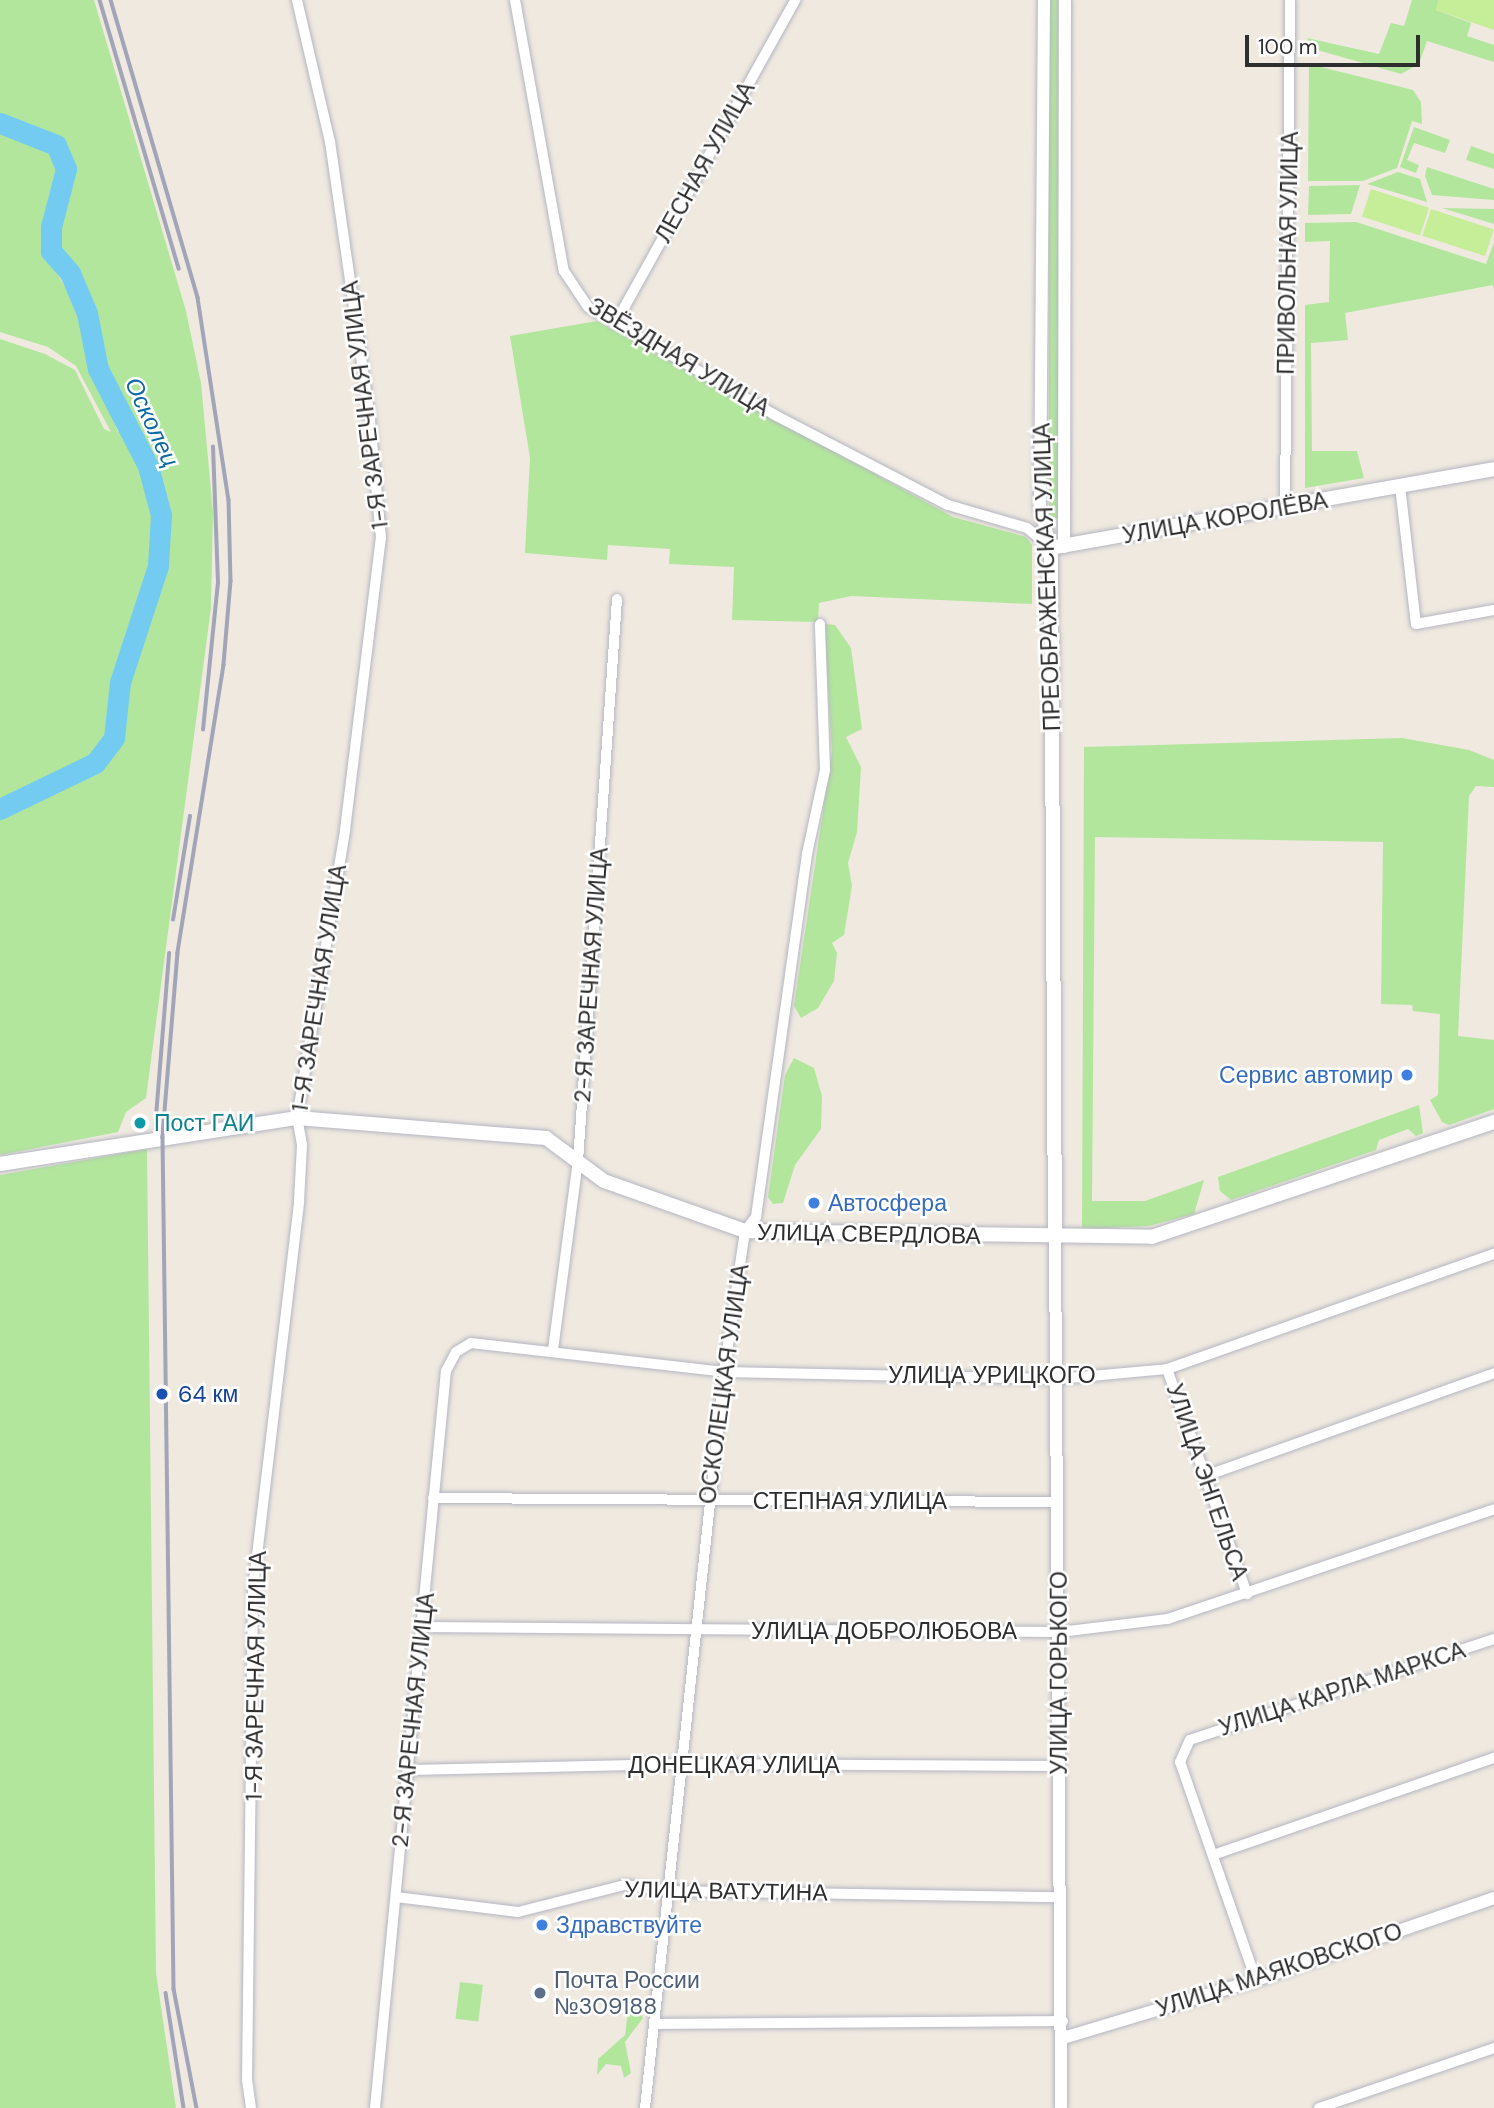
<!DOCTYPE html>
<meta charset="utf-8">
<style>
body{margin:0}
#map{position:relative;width:1494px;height:2108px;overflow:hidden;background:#efe9e0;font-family:"DM Sans",sans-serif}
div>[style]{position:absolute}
.green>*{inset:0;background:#b3e69d;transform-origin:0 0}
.pitch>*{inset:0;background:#c6ed98;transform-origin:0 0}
.river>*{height:21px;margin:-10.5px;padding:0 10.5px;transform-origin:10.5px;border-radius:10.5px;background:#73cbf2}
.roads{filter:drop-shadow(0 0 2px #b4b6c1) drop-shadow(0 0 2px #b4b6c1)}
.minor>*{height:10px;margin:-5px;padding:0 5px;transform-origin:5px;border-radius:5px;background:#fff}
.tertiary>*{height:12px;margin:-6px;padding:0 6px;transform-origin:6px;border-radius:6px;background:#fff}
.secondary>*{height:14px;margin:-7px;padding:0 7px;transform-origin:7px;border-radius:7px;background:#fff}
.rail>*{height:3.5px;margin:-1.75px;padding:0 1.75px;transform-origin:1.75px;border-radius:1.75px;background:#a2a5b8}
.dots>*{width:19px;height:19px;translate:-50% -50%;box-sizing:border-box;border:4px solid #fff;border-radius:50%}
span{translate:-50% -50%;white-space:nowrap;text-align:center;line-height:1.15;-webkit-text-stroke:5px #fff;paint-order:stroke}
.street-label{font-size:23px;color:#2e2e2e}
.shop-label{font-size:23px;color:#366cbe}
.right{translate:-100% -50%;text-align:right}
.left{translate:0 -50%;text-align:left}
.culture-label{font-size:23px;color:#0d838f}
.transit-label{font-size:23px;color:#164399}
.service-label{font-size:23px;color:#4e5e75}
.water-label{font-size:24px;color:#0b6aa5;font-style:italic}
.scale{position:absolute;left:1245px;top:35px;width:175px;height:32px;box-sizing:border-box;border:4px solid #2e2e2e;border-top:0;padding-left:9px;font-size:21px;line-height:24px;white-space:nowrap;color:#2e2e2e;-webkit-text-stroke:5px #fff;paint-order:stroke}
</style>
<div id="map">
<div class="green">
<div style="clip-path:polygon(0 0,94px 0,186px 311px,201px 383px,213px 512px,211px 608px,146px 1098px,126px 1112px,118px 1132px,0 1155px,0 339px,45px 354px,75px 370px,104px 429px,111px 432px,76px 366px,48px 347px,0 332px,0 127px,52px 147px,63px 168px,46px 228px,45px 254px,83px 316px,94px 371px,118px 432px,131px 422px,104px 368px,92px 311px,73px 269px,55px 247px,56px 227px,69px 186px,69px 163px,59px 143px,0 119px)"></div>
<div style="left:1049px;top:0;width:9px;height:519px"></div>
<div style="clip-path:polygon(1412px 0,1439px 0,1436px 10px,1471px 23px,1467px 36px,1494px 45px,1494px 62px,1427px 41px,1419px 64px,1401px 74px,1314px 49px,1307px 38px,1379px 54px,1391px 23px,1404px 26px)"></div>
<div style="clip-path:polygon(1309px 64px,1413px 90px,1421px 102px,1422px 124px,1412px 121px,1397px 168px,1363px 181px,1308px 181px)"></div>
<div style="clip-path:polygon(1414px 127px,1450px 140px,1445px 153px,1414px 143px,1407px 160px,1419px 165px,1416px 173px,1400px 167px)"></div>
<div style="clip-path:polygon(1471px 146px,1494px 154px,1494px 169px,1466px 160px)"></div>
<div style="clip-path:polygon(1427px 167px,1494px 189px,1494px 200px,1432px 195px,1425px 176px)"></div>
<div style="clip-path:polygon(1398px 172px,1420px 179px,1427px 202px,1367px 184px)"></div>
<div style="clip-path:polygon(1360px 185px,1351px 214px,1308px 215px,1309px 186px)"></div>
<div style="clip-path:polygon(1442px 208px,1494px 209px,1494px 224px)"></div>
<div style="clip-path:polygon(1356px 222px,1486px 264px,1494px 242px,1494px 289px,1493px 285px,1345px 313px,1348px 340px,1311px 343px,1312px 451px,1357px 451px,1364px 478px,1305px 488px,1305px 305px,1329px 302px,1330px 241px,1305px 242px,1305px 223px)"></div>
<div style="clip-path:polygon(597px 321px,953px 517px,1026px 537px,1032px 545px,1032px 604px,851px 596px,819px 603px,818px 622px,732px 620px,734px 567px,669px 564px,670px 549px,608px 545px,607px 560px,525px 553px,530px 458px,510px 336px)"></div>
<div style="clip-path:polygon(824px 624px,835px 625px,851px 648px,862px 729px,846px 737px,861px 767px,857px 832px,848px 863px,852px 886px,844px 935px,832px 943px,837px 953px,834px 981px,818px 1008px,801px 1018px,794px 1006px,832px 751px)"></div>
<div style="clip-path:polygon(1402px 738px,1469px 750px,1494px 760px,1494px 787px,1476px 786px,1469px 796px,1458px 1036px,1494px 1040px,1494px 1109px,1449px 1125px,1442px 1122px,1430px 1100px,1438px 1095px,1440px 1014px,1413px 1011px,1412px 1005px,1381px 1004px,1383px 842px,1095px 837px,1092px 1201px,1145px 1201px,1204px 1180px,1194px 1214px,1149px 1226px,1082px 1229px,1084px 747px)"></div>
<div style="clip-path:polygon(794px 1058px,814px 1068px,822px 1096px,821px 1129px,795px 1165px,783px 1203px,773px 1204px,768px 1197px,785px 1075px)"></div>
<div style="clip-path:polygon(1419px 1105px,1423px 1133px,1416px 1136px,1408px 1129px,1379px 1140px,1376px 1150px,1231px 1200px,1220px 1191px,1218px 1177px)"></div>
<div style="clip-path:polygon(147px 1149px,156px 1973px,176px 2108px,0 2108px,0 1175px)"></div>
<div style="left:460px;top:1982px;width:23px;height:37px;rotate:7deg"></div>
<div style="clip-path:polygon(629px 2003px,635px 2003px,643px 2018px,625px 2042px,631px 2073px,624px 2078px,621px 2066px,606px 2064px,597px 2075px,598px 2059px,625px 2035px)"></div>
</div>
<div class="pitch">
<div style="clip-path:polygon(1439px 0,1494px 0,1494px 30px,1436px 10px)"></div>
<div style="left:1371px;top:189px;width:61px;height:29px;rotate:18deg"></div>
<div style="left:1431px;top:209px;width:66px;height:28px;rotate:18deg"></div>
</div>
<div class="river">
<div style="left:0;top:123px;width:60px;rotate:21.4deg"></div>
<div style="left:56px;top:145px;width:26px;rotate:67deg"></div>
<div style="left:66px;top:169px;width:60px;rotate:104.5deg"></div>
<div style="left:51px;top:227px;width:24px;rotate:90deg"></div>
<div style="left:51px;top:251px;width:29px;rotate:49deg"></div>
<div style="left:70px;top:273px;width:43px;rotate:67deg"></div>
<div style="left:87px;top:313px;width:57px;rotate:78.9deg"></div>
<div style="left:98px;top:369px;width:109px;rotate:62.7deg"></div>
<div style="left:148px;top:466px;width:51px;rotate:75.1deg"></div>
<div style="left:161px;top:515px;width:51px;rotate:93.4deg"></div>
<div style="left:158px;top:566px;width:122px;rotate:108.1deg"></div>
<div style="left:120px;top:682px;width:56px;rotate:96.1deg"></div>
<div style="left:114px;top:738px;width:31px;rotate:127deg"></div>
<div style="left:95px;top:763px;width:106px;rotate:154.2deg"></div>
</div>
<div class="roads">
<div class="minor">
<div style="left:515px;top:0;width:275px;rotate:79.8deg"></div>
<div style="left:564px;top:271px;width:43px;rotate:56.3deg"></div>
<div style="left:588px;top:307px;width:214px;rotate:30deg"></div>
<div style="left:773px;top:414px;width:197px;rotate:27.5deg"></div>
<div style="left:948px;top:505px;width:82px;rotate:16.2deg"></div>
<div style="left:1027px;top:528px;width:31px;rotate:40deg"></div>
<div style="left:615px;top:324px;width:371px;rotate:-60.9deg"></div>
<div style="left:1400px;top:486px;width:139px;rotate:83.4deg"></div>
<div style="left:1416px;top:624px;width:79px;rotate:-10.2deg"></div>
<div style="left:1285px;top:507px;width:507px;rotate:-89.43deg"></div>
<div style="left:553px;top:1350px;width:191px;rotate:-82.5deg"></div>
<div style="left:578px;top:1161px;width:563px;rotate:-86.03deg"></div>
<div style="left:1167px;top:1369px;width:239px;rotate:70.4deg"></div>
<div style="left:1208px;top:1475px;width:304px;rotate:-19.6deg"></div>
<div style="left:433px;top:1498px;width:625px;rotate:0.37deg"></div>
<div style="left:422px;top:1627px;width:638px;rotate:0.45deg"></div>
<div style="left:1060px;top:1632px;width:109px;rotate:-6.9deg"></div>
<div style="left:1168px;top:1619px;width:344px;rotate:-18.6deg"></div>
<div style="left:410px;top:1770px;width:269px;rotate:-1.3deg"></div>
<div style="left:679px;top:1764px;width:380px;rotate:0.3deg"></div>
<div style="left:1216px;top:1854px;width:294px;rotate:-19.1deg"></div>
<div style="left:396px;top:1897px;width:123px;rotate:7deg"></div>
<div style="left:518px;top:1912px;width:110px;rotate:-14.2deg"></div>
<div style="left:625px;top:1885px;width:43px;rotate:7.9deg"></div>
<div style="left:668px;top:1891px;width:391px;rotate:0.9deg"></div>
<div style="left:1256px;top:1980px;width:231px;rotate:-109.2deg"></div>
<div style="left:1180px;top:1762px;width:24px;rotate:-66deg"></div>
<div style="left:1190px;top:1740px;width:320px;rotate:-18.4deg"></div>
<div style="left:654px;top:2024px;width:409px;rotate:-0.4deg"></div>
<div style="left:251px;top:2108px;width:28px;rotate:-98deg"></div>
<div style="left:247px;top:2080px;width:491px;rotate:-89.3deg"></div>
<div style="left:253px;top:1589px;width:391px;rotate:-83.2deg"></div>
<div style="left:299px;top:1201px;width:56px;rotate:-86.9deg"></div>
<div style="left:302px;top:1145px;width:27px;rotate:-100deg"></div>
<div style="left:297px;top:1118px;width:292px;rotate:-80.5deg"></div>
<div style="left:345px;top:830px;width:294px;rotate:-83deg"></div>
<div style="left:381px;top:538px;width:120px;rotate:-95.3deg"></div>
<div style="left:370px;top:419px;width:280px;rotate:-98.2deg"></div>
<div style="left:330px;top:142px;width:146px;rotate:-103.1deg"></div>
<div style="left:375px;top:2108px;width:740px;rotate:-84.5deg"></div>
<div style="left:446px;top:1371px;width:21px;rotate:-62deg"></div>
<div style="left:456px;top:1352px;width:17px;rotate:-31deg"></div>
<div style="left:471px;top:1343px;width:255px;rotate:6.5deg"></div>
<div style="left:724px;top:1372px;width:334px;rotate:1.2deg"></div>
<div style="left:1058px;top:1379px;width:109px;rotate:-5.2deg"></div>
<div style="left:1167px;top:1369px;width:347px;rotate:-19.4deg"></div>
<div style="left:645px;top:2108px;width:740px;rotate:-83.87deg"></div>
<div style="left:724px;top:1372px;width:143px;rotate:-81.5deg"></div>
<div style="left:745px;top:1231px;width:18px;rotate:-52deg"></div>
<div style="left:756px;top:1217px;width:367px;rotate:-82deg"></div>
<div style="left:807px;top:854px;width:86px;rotate:-77.9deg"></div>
<div style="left:825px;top:770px;width:146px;rotate:-92deg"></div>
<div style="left:1319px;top:2108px;width:185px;rotate:-18.9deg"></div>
</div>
<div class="tertiary">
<div style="left:1044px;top:0;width:509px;rotate:90.45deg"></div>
<div style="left:1040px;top:509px;width:41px;rotate:74.2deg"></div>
<div style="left:1064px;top:547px;width:547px;rotate:-89.9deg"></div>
<div style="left:1055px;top:1239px;width:869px;rotate:89.6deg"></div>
<div style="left:1063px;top:2038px;width:202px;rotate:-16.7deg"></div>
<div style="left:1256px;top:1980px;width:252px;rotate:-19deg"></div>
</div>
<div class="secondary">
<div style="left:0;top:1164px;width:301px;rotate:-8.8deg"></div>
<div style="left:297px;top:1118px;width:250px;rotate:4.6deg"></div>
<div style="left:546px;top:1138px;width:72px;rotate:36.6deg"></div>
<div style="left:604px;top:1181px;width:150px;rotate:19.5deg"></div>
<div style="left:745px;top:1231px;width:407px;rotate:0.8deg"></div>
<div style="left:1152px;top:1237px;width:361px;rotate:-18.6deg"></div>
<div style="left:1055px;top:1239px;width:691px;rotate:-90.33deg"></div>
<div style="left:1051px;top:548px;width:450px;rotate:-10.1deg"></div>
</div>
</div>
<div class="rail">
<div style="left:100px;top:0;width:280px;rotate:73.6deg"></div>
<div style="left:111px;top:0;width:310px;rotate:73.7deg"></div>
<div style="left:198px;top:298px;width:204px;rotate:81.3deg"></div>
<div style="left:229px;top:500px;width:81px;rotate:88.6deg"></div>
<div style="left:231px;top:581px;width:84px;rotate:94.8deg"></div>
<div style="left:224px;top:665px;width:292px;rotate:99.1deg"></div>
<div style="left:178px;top:953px;width:185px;rotate:94.7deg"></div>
<div style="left:163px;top:1137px;width:852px;rotate:89.26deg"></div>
<div style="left:174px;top:1989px;width:121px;rotate:79.1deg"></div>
<div style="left:203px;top:730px;width:148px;rotate:-84.2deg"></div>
<div style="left:218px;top:583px;width:136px;rotate:-92.1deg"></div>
<div style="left:173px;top:920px;width:105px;rotate:-80.7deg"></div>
<div style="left:155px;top:1129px;width:176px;rotate:-85.4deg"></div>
<div style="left:166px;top:1993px;width:116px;rotate:81.1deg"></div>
</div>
<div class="dots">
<div style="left:1407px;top:1075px;background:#3f7fe0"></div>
<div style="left:140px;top:1123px;background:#0f9aa8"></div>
<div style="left:814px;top:1203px;background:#3f7fe0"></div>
<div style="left:162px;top:1394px;background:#1a4fb4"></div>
<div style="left:542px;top:1925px;background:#3f7fe0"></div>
<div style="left:540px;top:1993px;background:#5c6f8a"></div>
</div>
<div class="street-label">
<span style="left:705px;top:162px;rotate:-61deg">ЛЕСНАЯ УЛИЦА</span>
<span style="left:1288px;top:253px;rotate:-89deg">ПРИВОЛЬНАЯ УЛИЦА</span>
<span style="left:679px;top:357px;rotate:31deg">ЗВЁЗДНАЯ УЛИЦА</span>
<span style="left:365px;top:405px;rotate:-97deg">1-Я ЗАРЕЧНАЯ УЛИЦА</span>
<span style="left:1225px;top:518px;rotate:-10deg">УЛИЦА КОРОЛЁВА</span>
<span style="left:1047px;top:577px;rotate:-92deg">ПРЕОБРАЖЕНСКАЯ УЛИЦА</span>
<span style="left:591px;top:975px;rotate:-86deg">2-Я ЗАРЕЧНАЯ УЛИЦА</span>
<span style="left:319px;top:988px;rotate:-81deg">1-Я ЗАРЕЧНАЯ УЛИЦА</span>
<span style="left:869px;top:1234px;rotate:1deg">УЛИЦА СВЕРДЛОВА</span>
<span style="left:992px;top:1375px">УЛИЦА УРИЦКОГО</span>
<span style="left:724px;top:1384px;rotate:-82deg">ОСКОЛЕЦКАЯ УЛИЦА</span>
<span style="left:1207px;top:1482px;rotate:71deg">УЛИЦА ЭНГЕЛЬСА</span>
<span style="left:850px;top:1501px">СТЕПНАЯ УЛИЦА</span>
<span style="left:884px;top:1631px">УЛИЦА ДОБРОЛЮБОВА</span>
<span style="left:1059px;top:1673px;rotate:-90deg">УЛИЦА ГОРЬКОГО</span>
<span style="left:256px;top:1676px;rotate:-89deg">1-Я ЗАРЕЧНАЯ УЛИЦА</span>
<span style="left:1342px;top:1689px;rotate:-18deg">УЛИЦА КАРЛА МАРКСА</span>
<span style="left:413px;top:1720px;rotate:-84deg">2-Я ЗАРЕЧНАЯ УЛИЦА</span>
<span style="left:734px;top:1765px">ДОНЕЦКАЯ УЛИЦА</span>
<span style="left:726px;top:1891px;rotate:1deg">УЛИЦА ВАТУТИНА</span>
<span style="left:1279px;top:1970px;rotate:-18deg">УЛИЦА МАЯКОВСКОГО</span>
</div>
<div class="shop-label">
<span class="right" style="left:1393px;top:1075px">Сервис автомир</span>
<span class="left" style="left:828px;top:1203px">Автосфера</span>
<span class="left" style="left:556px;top:1925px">Здравствуйте</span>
</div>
<div class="culture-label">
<span class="left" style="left:154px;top:1123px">Пост ГАИ</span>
</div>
<div class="transit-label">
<span class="left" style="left:178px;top:1394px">64 км</span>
</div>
<div class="service-label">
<span class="left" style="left:554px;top:1993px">Почта России<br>№309188</span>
</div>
<div class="water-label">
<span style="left:152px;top:422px;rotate:65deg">Осколец</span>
</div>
<div class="scale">100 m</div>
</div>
